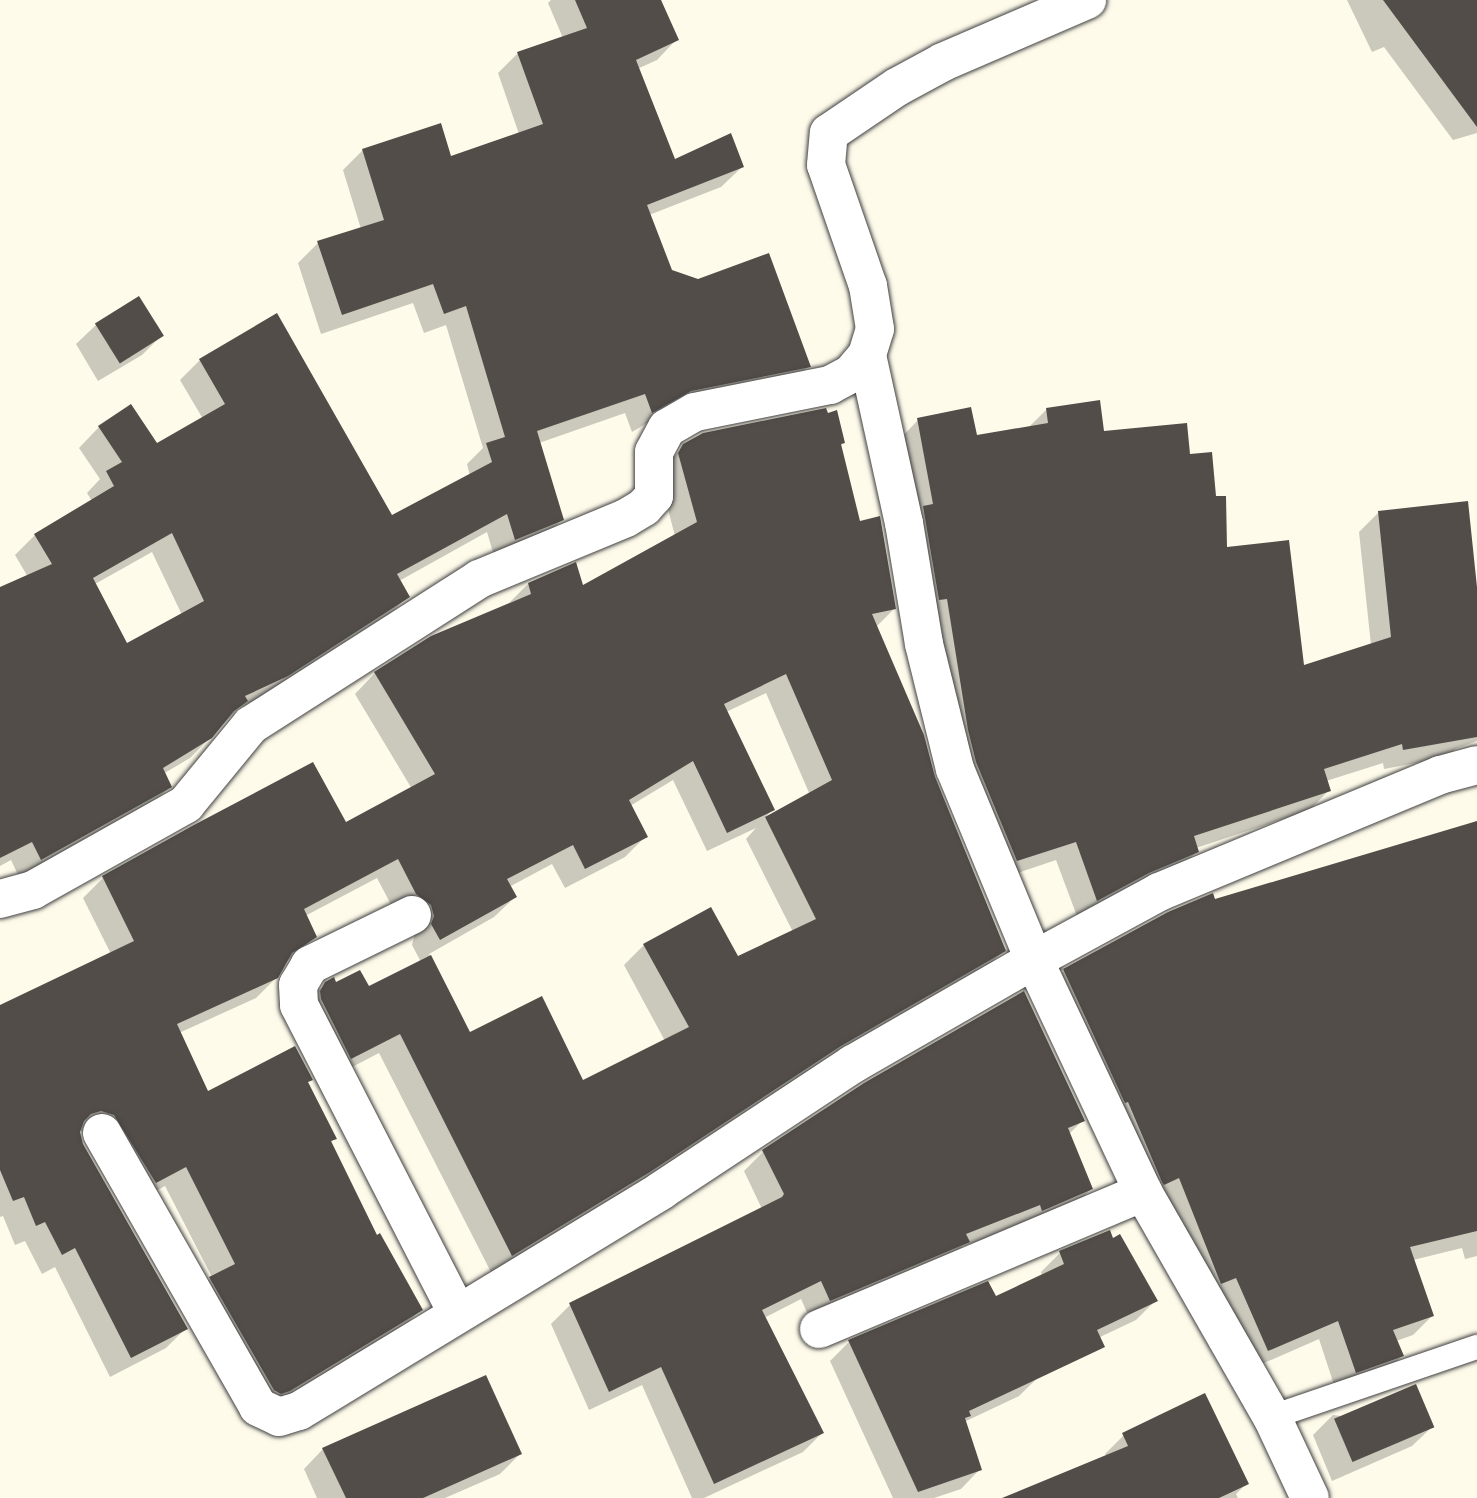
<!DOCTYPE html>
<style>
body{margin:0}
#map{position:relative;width:1477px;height:1498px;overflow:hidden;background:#fefbeb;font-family:"Libre Baskerville",serif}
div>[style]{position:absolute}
.shadow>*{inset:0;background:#0003}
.building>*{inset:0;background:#534d49;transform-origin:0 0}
.roads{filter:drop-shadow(0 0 2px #3e3e3e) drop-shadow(0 0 2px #3e3e3e)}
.service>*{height:24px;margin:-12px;padding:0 12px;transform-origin:12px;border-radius:12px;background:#fff}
.minor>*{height:38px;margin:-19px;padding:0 19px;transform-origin:19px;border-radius:19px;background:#fff}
.tertiary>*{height:38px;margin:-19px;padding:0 19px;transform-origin:19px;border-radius:19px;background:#fff}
span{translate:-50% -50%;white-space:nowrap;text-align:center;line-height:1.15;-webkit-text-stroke:7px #fff;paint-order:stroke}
</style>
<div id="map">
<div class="shadow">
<div style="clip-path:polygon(evenodd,551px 0,661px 0,677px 39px,657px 60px,637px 69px,674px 161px,742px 167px,721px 187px,649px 215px,671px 272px,809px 366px,789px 386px,669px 410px,632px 432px,625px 413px,539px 443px,562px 520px,541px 540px,495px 559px,487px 532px,399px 581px,407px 597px,387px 617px,266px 695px,239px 708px,190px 758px,163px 774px,170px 787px,149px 807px,20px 879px,11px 860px,0 866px,0 589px,28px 577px,15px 555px,35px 535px,92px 501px,87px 493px,100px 479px,79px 448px,99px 427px,156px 445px,203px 419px,180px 380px,200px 360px,391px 517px,470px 476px,467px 464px,483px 448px,446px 325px,424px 333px,413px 303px,321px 334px,298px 263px,318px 243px,361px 229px,343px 170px,363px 150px,450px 158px,519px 134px,498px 73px,518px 53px,563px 38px,548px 3px,551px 0,152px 552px,182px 615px,127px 646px,95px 584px,152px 552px)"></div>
<div style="clip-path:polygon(1347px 0,1465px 0,1477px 32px,1477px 133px,1453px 140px,1384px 47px,1372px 52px)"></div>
<div style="clip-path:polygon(139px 298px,162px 335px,142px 355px,98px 381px,76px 344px,96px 325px)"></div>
<div style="clip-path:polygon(1047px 409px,1103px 433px,1188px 456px,1214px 498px,1225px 549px,1302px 667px,1371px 645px,1359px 532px,1379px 512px,1477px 604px,1477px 741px,1455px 749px,1447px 757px,1384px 769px,1383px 763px,1326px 781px,1329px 790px,1310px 810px,1196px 848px,1197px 851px,1177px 871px,1078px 919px,1056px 860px,997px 880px,957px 782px,899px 440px,918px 420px,976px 437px,1028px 428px)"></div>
<div style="clip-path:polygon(evenodd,844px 443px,840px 446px,859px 523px,894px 609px,876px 627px,1004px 950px,984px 970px,492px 1274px,379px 1053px,331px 1078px,306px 1004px,326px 983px,368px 989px,421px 962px,412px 945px,414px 937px,412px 925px,396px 914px,377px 878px,305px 916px,315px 937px,284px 964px,277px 977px,256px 998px,179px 1033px,207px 1093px,307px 1083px,335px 1138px,330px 1143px,376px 1238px,421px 1309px,401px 1330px,259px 1413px,190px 1298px,212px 1277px,165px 1186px,135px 1202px,94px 1134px,82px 1131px,79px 1131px,81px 1144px,186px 1328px,166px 1348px,110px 1377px,55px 1267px,42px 1274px,25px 1241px,15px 1245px,3px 1216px,0 1217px,0 1007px,111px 954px,83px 898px,104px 877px,345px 825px,412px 789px,355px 694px,375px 673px,508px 604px,528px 584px,582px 587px,675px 536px,659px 475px,684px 445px,844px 443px,766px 693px,810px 795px,764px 819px,773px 809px,726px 712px,766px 693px,844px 443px,673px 780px,707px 851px,756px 828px,746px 839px,793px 932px,737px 959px,644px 945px,624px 965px,665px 1041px,582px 1082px,470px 1034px,429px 954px,494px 917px,515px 897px,509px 887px,552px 864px,565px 888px,625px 857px,645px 837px,630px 806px,673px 780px)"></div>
<div style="clip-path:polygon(1477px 824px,1477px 1256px,1465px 1259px,1462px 1248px,1413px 1260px,1432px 1316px,1413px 1335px,1396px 1341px,1402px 1356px,1383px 1375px,1336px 1391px,1319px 1339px,1248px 1370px,1044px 990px,1064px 971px,1169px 913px)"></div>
<div style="clip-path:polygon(1083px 1120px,1069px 1134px,1091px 1189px,1072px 1208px,963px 1246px,948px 1261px,810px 1319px,801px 1299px,764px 1318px,822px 1433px,803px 1452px,704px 1498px,692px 1498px,642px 1385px,589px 1410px,551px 1324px,570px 1305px,762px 1209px,744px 1171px,764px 1151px)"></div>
<div style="clip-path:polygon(1112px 1241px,1156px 1300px,1136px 1320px,1060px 1356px,1019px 1396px,964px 1422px,980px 1469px,961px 1489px,934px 1498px,893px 1498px,830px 1361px,849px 1342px,995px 1298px,1042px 1276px,1041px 1272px,1060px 1253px)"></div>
<div style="clip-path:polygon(1333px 1415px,1432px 1427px,1412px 1446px,1332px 1481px,1313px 1435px)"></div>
<div style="clip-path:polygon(1125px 1434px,1247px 1483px,1236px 1494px,1238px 1498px,1156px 1498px,1129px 1439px,1125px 1439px,1152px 1498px,1125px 1498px,1105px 1454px)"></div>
<div style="clip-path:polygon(323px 1449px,520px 1454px,500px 1474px,445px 1498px,317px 1498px,304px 1469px)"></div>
</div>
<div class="building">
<div style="clip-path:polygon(evenodd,575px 0,661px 0,679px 40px,636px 60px,675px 159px,731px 133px,744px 167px,647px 205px,672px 270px,698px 279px,769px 253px,811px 367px,691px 391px,652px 413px,645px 394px,537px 431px,564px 520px,515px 540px,507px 514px,397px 574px,410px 597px,288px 676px,245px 696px,248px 701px,234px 711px,212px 738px,163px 768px,172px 787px,41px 860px,32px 842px,0 858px,0 587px,52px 564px,34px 534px,114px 486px,106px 471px,122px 462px,98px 426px,131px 404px,157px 443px,225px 404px,199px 359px,277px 313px,392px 515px,492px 462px,486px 443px,505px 437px,466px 306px,444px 314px,433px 284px,342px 315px,317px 241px,384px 220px,362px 149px,441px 123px,451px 156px,543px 124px,517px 52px,587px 28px,575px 0,172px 533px,204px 601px,127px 643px,93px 578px,172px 533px)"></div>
<div style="clip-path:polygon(1383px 0,1477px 0,1477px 127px)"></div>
<div style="left:139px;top:296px;width:47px;height:52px;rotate:58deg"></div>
<div style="clip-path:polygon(1100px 400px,1104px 431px,1187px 423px,1190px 454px,1212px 452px,1216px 496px,1226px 496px,1227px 547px,1289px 540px,1304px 665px,1391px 637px,1378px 511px,1468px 501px,1477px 587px,1477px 737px,1403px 750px,1402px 744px,1324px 769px,1331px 791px,1194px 836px,1199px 852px,1149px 873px,1097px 901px,1076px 842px,1017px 861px,976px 762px,968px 730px,947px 599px,939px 600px,923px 506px,933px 504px,917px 418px,971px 407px,977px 435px,1048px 423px,1046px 408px)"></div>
<div style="clip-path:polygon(826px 408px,828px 413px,837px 410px,845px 443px,841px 444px,860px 521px,880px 516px,896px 609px,872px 614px,924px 735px,935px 777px,1006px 951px,841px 1046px,650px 1172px,512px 1256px,400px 1034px,351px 1059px,321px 999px,320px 991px,325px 982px,334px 977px,336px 982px,360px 970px,369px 986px,431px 955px,470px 1032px,542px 996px,583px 1080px,689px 1027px,643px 944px,711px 907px,738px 956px,816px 919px,765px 817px,832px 780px,786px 674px,724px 704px,775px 810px,727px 833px,693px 761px,629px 800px,648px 837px,585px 869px,573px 845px,507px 879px,517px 897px,440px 940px,431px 924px,434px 916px,431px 905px,416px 894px,398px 859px,304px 909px,317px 937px,292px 953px,278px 978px,177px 1024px,208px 1091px,295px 1046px,313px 1080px,308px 1082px,337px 1139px,331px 1141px,377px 1235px,380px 1233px,423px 1310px,290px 1391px,281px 1394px,274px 1390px,209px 1277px,235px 1264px,186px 1167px,156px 1183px,114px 1115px,101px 1111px,91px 1114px,84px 1121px,80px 1132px,83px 1144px,188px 1329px,131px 1358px,75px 1248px,62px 1255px,45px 1222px,36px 1226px,24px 1197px,13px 1201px,0 1170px,0 1005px,134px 941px,102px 876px,192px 826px,313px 762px,346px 822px,435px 774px,374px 672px,431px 636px,531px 594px,528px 583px,576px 562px,583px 585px,697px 522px,678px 453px,683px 444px,703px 433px)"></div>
<div style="clip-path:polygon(1477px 821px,1477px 1231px,1410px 1247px,1434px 1316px,1393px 1330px,1404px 1356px,1356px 1373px,1338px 1321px,1268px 1351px,1236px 1278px,1221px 1284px,1179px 1178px,1164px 1185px,1162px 1182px,1128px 1102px,1125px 1103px,1063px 969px,1168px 912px,1213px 893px,1215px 899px)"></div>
<div style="clip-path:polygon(1024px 991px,1085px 1121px,1068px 1128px,1093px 1189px,1042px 1211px,1040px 1205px,966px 1234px,970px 1242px,830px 1301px,821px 1281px,762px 1310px,824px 1433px,714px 1484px,661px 1367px,609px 1392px,569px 1303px,782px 1197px,784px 1194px,762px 1150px,864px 1083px)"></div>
<div style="clip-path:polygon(1110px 1230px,1113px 1238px,1120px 1234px,1158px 1301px,1097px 1330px,1105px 1347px,969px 1411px,971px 1416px,965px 1418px,982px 1470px,918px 1492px,848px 1340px,988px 1281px,996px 1296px,1064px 1264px,1059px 1251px)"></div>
<div style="clip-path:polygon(486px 1375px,522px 1454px,423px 1498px,346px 1498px,322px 1448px)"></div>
<div style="left:1416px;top:1384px;width:47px;height:89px;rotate:67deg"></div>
<div style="clip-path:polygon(1205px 1393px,1249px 1484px,1219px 1498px,1002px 1498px,1128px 1446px,1122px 1433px)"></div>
</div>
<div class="roads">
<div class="service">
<div style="left:1272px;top:1417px;width:217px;rotate:-18.9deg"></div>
</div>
<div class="minor">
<div style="left:867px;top:355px;width:172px;rotate:77.6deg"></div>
<div style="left:904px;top:523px;width:123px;rotate:80.6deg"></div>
<div style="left:924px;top:644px;width:129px;rotate:76.1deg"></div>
<div style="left:955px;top:769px;width:207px;rotate:67.5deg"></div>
<div style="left:1034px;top:960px;width:256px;rotate:64.8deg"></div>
<div style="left:1143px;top:1192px;width:259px;rotate:60.2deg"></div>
<div style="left:1272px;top:1417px;width:89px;rotate:64.9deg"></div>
<div style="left:412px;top:915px;width:114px;rotate:153.9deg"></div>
<div style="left:310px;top:965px;width:23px;rotate:121deg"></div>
<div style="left:298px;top:985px;width:20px;rotate:87deg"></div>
<div style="left:299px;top:1005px;width:346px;rotate:62.8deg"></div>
<div style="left:102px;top:1133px;width:315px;rotate:60.3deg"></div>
<div style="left:258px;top:1407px;width:23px;rotate:25deg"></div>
<div style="left:279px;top:1417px;width:21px;rotate:-17deg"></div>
<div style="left:299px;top:1411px;width:425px;rotate:-31.3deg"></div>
<div style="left:662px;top:1190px;width:229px;rotate:-33.4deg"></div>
<div style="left:853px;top:1064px;width:209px;rotate:-29.9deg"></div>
<div style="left:1034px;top:960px;width:142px;rotate:-28.5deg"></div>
<div style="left:1159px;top:892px;width:304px;rotate:-22.6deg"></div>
<div style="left:1440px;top:775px;width:38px;rotate:-15deg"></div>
<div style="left:819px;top:1329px;width:352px;rotate:-22.9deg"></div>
</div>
<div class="tertiary">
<div style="left:0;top:899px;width:34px;rotate:-15deg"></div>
<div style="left:33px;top:890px;width:176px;rotate:-29.3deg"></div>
<div style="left:186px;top:804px;width:102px;rotate:-50.6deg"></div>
<div style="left:251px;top:725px;width:271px;rotate:-32.6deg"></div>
<div style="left:479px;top:579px;width:159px;rotate:-22.5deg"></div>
<div style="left:626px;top:518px;width:21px;rotate:-31deg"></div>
<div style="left:644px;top:507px;width:15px;rotate:-48deg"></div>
<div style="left:654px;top:496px;width:44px;rotate:-90deg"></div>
<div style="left:654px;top:452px;width:27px;rotate:-62deg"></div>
<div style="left:667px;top:428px;width:32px;rotate:-30deg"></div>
<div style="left:695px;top:412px;width:138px;rotate:-11.3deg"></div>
<div style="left:830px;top:385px;width:24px;rotate:-28deg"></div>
<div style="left:851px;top:374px;width:25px;rotate:-50deg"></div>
<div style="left:867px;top:355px;width:27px;rotate:-73deg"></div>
<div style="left:875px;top:329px;width:44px;rotate:-99.2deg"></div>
<div style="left:868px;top:286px;width:128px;rotate:-109.1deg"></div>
<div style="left:826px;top:165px;width:32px;rotate:-85deg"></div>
<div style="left:829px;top:133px;width:82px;rotate:-34.1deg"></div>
<div style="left:897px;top:87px;width:52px;rotate:-28.5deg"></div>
<div style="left:943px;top:62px;width:157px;rotate:-23.3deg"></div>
</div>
</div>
</div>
